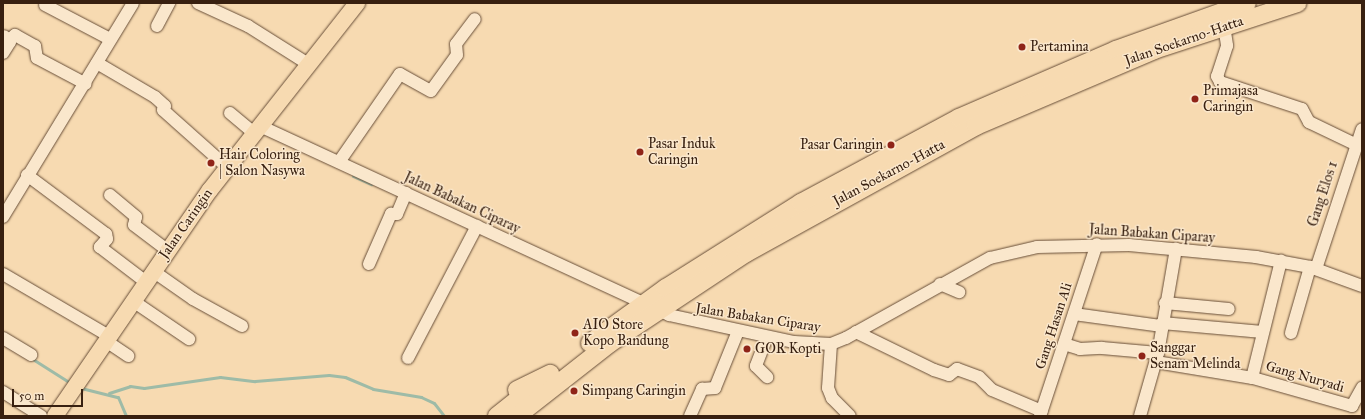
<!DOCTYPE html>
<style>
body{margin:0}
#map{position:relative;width:1365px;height:419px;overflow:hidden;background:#f7dab1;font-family:"IM FELL Great Primer",serif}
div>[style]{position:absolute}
.stream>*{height:3px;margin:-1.5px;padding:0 1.5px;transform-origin:1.5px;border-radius:1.5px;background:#9ebba7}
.roads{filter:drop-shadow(0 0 1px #684e38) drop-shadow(0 0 1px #684e38)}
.minor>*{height:12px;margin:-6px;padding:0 6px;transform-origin:6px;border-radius:6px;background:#fae7cc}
.major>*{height:16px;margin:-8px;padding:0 8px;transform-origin:8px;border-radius:8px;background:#f7dab1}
.highway>*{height:18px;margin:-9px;padding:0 9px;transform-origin:9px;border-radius:9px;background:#f7dab1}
.dots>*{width:11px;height:11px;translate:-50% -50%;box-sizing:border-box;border:2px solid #fae7cc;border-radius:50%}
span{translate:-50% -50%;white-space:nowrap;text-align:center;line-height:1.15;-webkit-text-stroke:3px #fae7cc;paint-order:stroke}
.street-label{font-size:14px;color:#382010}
.poi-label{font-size:14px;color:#382010}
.left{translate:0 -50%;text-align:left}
.right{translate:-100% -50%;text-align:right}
.frame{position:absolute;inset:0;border:4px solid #382010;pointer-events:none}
.scale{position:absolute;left:12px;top:389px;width:71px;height:18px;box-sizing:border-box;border:2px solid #382010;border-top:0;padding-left:5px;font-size:12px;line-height:14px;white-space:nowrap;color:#382010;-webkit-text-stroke:3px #fae7cc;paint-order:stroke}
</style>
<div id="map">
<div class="stream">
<div style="left:353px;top:176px;width:20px;rotate:24deg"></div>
<div style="left:31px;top:358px;width:49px;rotate:32.4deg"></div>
<div style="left:81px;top:388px;width:38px;rotate:14deg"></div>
<div style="left:118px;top:397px;width:21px;rotate:67deg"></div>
<div style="left:109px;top:393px;width:22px;rotate:-18deg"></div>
<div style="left:130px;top:386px;width:14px;rotate:8deg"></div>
<div style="left:144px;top:388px;width:77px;rotate:-8.2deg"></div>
<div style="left:220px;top:377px;width:35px;rotate:7deg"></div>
<div style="left:255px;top:381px;width:74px;rotate:-4.6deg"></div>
<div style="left:329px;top:375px;width:16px;rotate:7deg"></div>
<div style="left:345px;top:377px;width:30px;rotate:23deg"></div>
<div style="left:373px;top:389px;width:49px;rotate:9.5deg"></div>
<div style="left:421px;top:397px;width:14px;rotate:25deg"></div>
<div style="left:434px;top:403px;width:16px;rotate:52deg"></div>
</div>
<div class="roads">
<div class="minor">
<div style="left:198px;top:3px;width:55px;rotate:24.7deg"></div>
<div style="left:248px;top:26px;width:71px;rotate:32.3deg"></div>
<div style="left:45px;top:5px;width:73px;rotate:27.6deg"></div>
<div style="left:157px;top:26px;width:26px;rotate:-62deg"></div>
<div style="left:1224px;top:26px;width:20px;rotate:81deg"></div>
<div style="left:1227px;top:46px;width:32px;rotate:108deg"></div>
<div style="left:1217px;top:76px;width:7px;rotate:63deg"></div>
<div style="left:1220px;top:82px;width:86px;rotate:18.2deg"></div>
<div style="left:1302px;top:109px;width:15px;rotate:62deg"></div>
<div style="left:1309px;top:122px;width:51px;rotate:25.6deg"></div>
<div style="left:9px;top:40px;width:8px;rotate:-40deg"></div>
<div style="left:15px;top:35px;width:23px;rotate:29deg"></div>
<div style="left:35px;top:46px;width:12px;rotate:81deg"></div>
<div style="left:37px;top:58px;width:55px;rotate:28deg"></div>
<div style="left:3px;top:53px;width:13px;rotate:-58deg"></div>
<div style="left:10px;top:42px;width:8px;rotate:-135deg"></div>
<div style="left:97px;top:63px;width:67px;rotate:30.4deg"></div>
<div style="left:155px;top:97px;width:13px;rotate:42deg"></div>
<div style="left:165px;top:106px;width:4px;rotate:117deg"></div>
<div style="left:163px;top:110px;width:86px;rotate:41.7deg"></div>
<div style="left:230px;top:113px;width:31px;rotate:40deg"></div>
<div style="left:260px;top:126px;width:451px;rotate:24.8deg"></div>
<div style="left:669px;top:315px;width:128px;rotate:12.2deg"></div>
<div style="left:794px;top:342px;width:37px;rotate:3deg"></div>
<div style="left:831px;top:344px;width:16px;rotate:-22deg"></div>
<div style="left:846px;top:338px;width:165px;rotate:-29.1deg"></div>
<div style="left:990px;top:258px;width:48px;rotate:-13.2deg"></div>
<div style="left:1037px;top:247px;width:92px;rotate:-1.2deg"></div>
<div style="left:1129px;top:245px;width:128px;rotate:5.4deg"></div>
<div style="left:1256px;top:257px;width:55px;rotate:10.5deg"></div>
<div style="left:1310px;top:267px;width:55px;rotate:20.1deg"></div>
<div style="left:339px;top:162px;width:107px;rotate:-55.3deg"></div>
<div style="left:400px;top:74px;width:35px;rotate:29deg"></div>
<div style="left:431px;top:91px;width:44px;rotate:-54.2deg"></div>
<div style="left:457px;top:55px;width:11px;rotate:-95deg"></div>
<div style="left:456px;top:44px;width:31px;rotate:-53deg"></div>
<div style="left:27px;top:175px;width:99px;rotate:36.8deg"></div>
<div style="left:106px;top:234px;width:5px;rotate:79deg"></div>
<div style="left:107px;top:239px;width:11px;rotate:131deg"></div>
<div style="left:100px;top:247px;width:58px;rotate:37.3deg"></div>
<div style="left:110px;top:195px;width:34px;rotate:40deg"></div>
<div style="left:136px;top:217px;width:8px;rotate:104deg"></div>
<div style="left:134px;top:225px;width:41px;rotate:37.1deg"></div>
<div style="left:3px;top:217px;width:250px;rotate:-58.7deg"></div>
<div style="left:369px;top:264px;width:55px;rotate:-66.3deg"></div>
<div style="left:391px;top:214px;width:6px"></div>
<div style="left:397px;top:214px;width:23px;rotate:-67deg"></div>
<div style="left:1316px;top:269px;width:147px;rotate:-71.8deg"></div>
<div style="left:153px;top:271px;width:49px;rotate:35deg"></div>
<div style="left:193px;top:299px;width:56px;rotate:28.9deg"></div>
<div style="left:3px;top:274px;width:123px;rotate:30.3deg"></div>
<div style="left:940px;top:284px;width:21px;rotate:23deg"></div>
<div style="left:133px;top:301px;width:68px;rotate:34.2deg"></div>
<div style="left:1165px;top:303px;width:64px;rotate:5.4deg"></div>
<div style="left:1074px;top:314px;width:89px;rotate:7.8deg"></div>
<div style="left:1162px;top:323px;width:101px;rotate:5.1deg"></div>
<div style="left:856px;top:332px;width:87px;rotate:26deg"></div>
<div style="left:934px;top:370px;width:16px;rotate:18deg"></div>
<div style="left:949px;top:375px;width:10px;rotate:-37deg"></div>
<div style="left:957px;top:369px;width:23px;rotate:20deg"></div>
<div style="left:979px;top:377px;width:18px;rotate:45deg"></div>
<div style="left:992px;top:390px;width:54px;rotate:22.8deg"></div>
<div style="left:1291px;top:333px;width:69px;rotate:-73.9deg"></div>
<div style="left:767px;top:337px;width:31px;rotate:111deg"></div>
<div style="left:756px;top:366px;width:16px;rotate:45deg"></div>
<div style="left:3px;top:338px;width:33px;rotate:31deg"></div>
<div style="left:106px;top:341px;width:27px;rotate:34deg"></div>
<div style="left:831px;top:344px;width:44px;rotate:93.9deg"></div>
<div style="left:828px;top:388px;width:11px;rotate:68deg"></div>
<div style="left:832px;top:398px;width:25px;rotate:45deg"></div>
<div style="left:1064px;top:344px;width:17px;rotate:17deg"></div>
<div style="left:1080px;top:349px;width:22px;rotate:-3deg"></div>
<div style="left:1102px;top:348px;width:56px;rotate:5.1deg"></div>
<div style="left:408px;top:358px;width:149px;rotate:-62.4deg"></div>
<div style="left:1156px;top:362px;width:98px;rotate:9.4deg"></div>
<div style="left:1253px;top:378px;width:103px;rotate:15.8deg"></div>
<div style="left:1352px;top:406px;width:21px;rotate:-61deg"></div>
<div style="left:1252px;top:378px;width:121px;rotate:-76.1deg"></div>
<div style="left:3px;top:392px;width:45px;rotate:32.3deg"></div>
<div style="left:690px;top:416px;width:30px;rotate:-66deg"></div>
<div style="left:702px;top:389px;width:13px;rotate:-4deg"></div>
<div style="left:715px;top:388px;width:61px;rotate:-68deg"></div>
<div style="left:1040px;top:416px;width:181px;rotate:-71.7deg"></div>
<div style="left:1140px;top:416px;width:66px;rotate:-74.1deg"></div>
<div style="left:1158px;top:353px;width:106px;rotate:-80.2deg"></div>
</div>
<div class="major">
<div style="left:55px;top:416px;width:274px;rotate:-55.6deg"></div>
<div style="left:210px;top:190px;width:238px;rotate:-51.8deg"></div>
</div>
<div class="highway">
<div style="left:590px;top:343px;width:94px;rotate:-35.9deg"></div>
<div style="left:666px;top:288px;width:160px;rotate:-32.2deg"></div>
<div style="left:801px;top:203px;width:179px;rotate:-28.3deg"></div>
<div style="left:959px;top:118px;width:171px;rotate:-23.4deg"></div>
<div style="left:1116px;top:50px;width:139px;rotate:-19.7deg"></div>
<div style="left:517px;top:390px;width:37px;rotate:-26deg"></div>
<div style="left:497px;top:416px;width:43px;rotate:-38.5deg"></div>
<div style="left:517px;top:416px;width:118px;rotate:-38.1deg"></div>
<div style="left:610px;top:343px;width:163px;rotate:-33.5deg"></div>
<div style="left:746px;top:253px;width:263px;rotate:-28.9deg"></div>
<div style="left:976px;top:126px;width:194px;rotate:-23.1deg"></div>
<div style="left:1154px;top:50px;width:151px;rotate:-18.1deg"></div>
</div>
</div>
<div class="dots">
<div style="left:1022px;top:47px;background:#8f2418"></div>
<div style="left:1195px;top:99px;background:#8f2418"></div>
<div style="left:891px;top:145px;background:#8f2418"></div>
<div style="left:640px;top:152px;background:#8f2418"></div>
<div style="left:211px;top:163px;background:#8f2418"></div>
<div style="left:575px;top:333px;background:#8f2418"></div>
<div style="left:747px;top:349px;background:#8f2418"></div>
<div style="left:1142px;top:356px;background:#8f2418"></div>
<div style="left:574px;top:391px;background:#8f2418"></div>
</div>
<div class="street-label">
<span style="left:1184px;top:41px;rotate:-19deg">Jalan Soekarno-Hatta</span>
<span style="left:889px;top:173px;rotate:-28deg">Jalan Soekarno-Hatta</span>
<span style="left:1323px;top:194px;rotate:-72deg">Gang Elos 1</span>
<span style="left:462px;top:203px;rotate:25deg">Jalan Babakan Ciparay</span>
<span style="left:186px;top:224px;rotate:-55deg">Jalan Caringin</span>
<span style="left:1152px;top:234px;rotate:4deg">Jalan Babakan Ciparay</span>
<span style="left:758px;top:318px;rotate:9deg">Jalan Babakan Ciparay</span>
<span style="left:1054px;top:326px;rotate:-72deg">Gang Hasan Ali</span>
<span style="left:1305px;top:377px;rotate:16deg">Gang Nuryadi</span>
</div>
<div class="poi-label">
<span class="left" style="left:1030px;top:47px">Pertamina</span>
<span class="left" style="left:1203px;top:99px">Primajasa<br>Caringin</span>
<span class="left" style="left:648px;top:152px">Pasar Induk<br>Caringin</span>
<span class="right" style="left:883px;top:145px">Pasar Caringin</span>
<span class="left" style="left:219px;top:163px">Hair Coloring<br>| Salon Nasywa</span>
<span class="left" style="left:583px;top:333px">AIO Store<br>Kopo Bandung</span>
<span class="left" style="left:1150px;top:356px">Sanggar<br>Senam Melinda</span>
<span class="left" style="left:755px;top:349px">GOR Kopti</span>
<span class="left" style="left:582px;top:391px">Simpang Caringin</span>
</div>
<div class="frame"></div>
<div class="scale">50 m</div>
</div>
